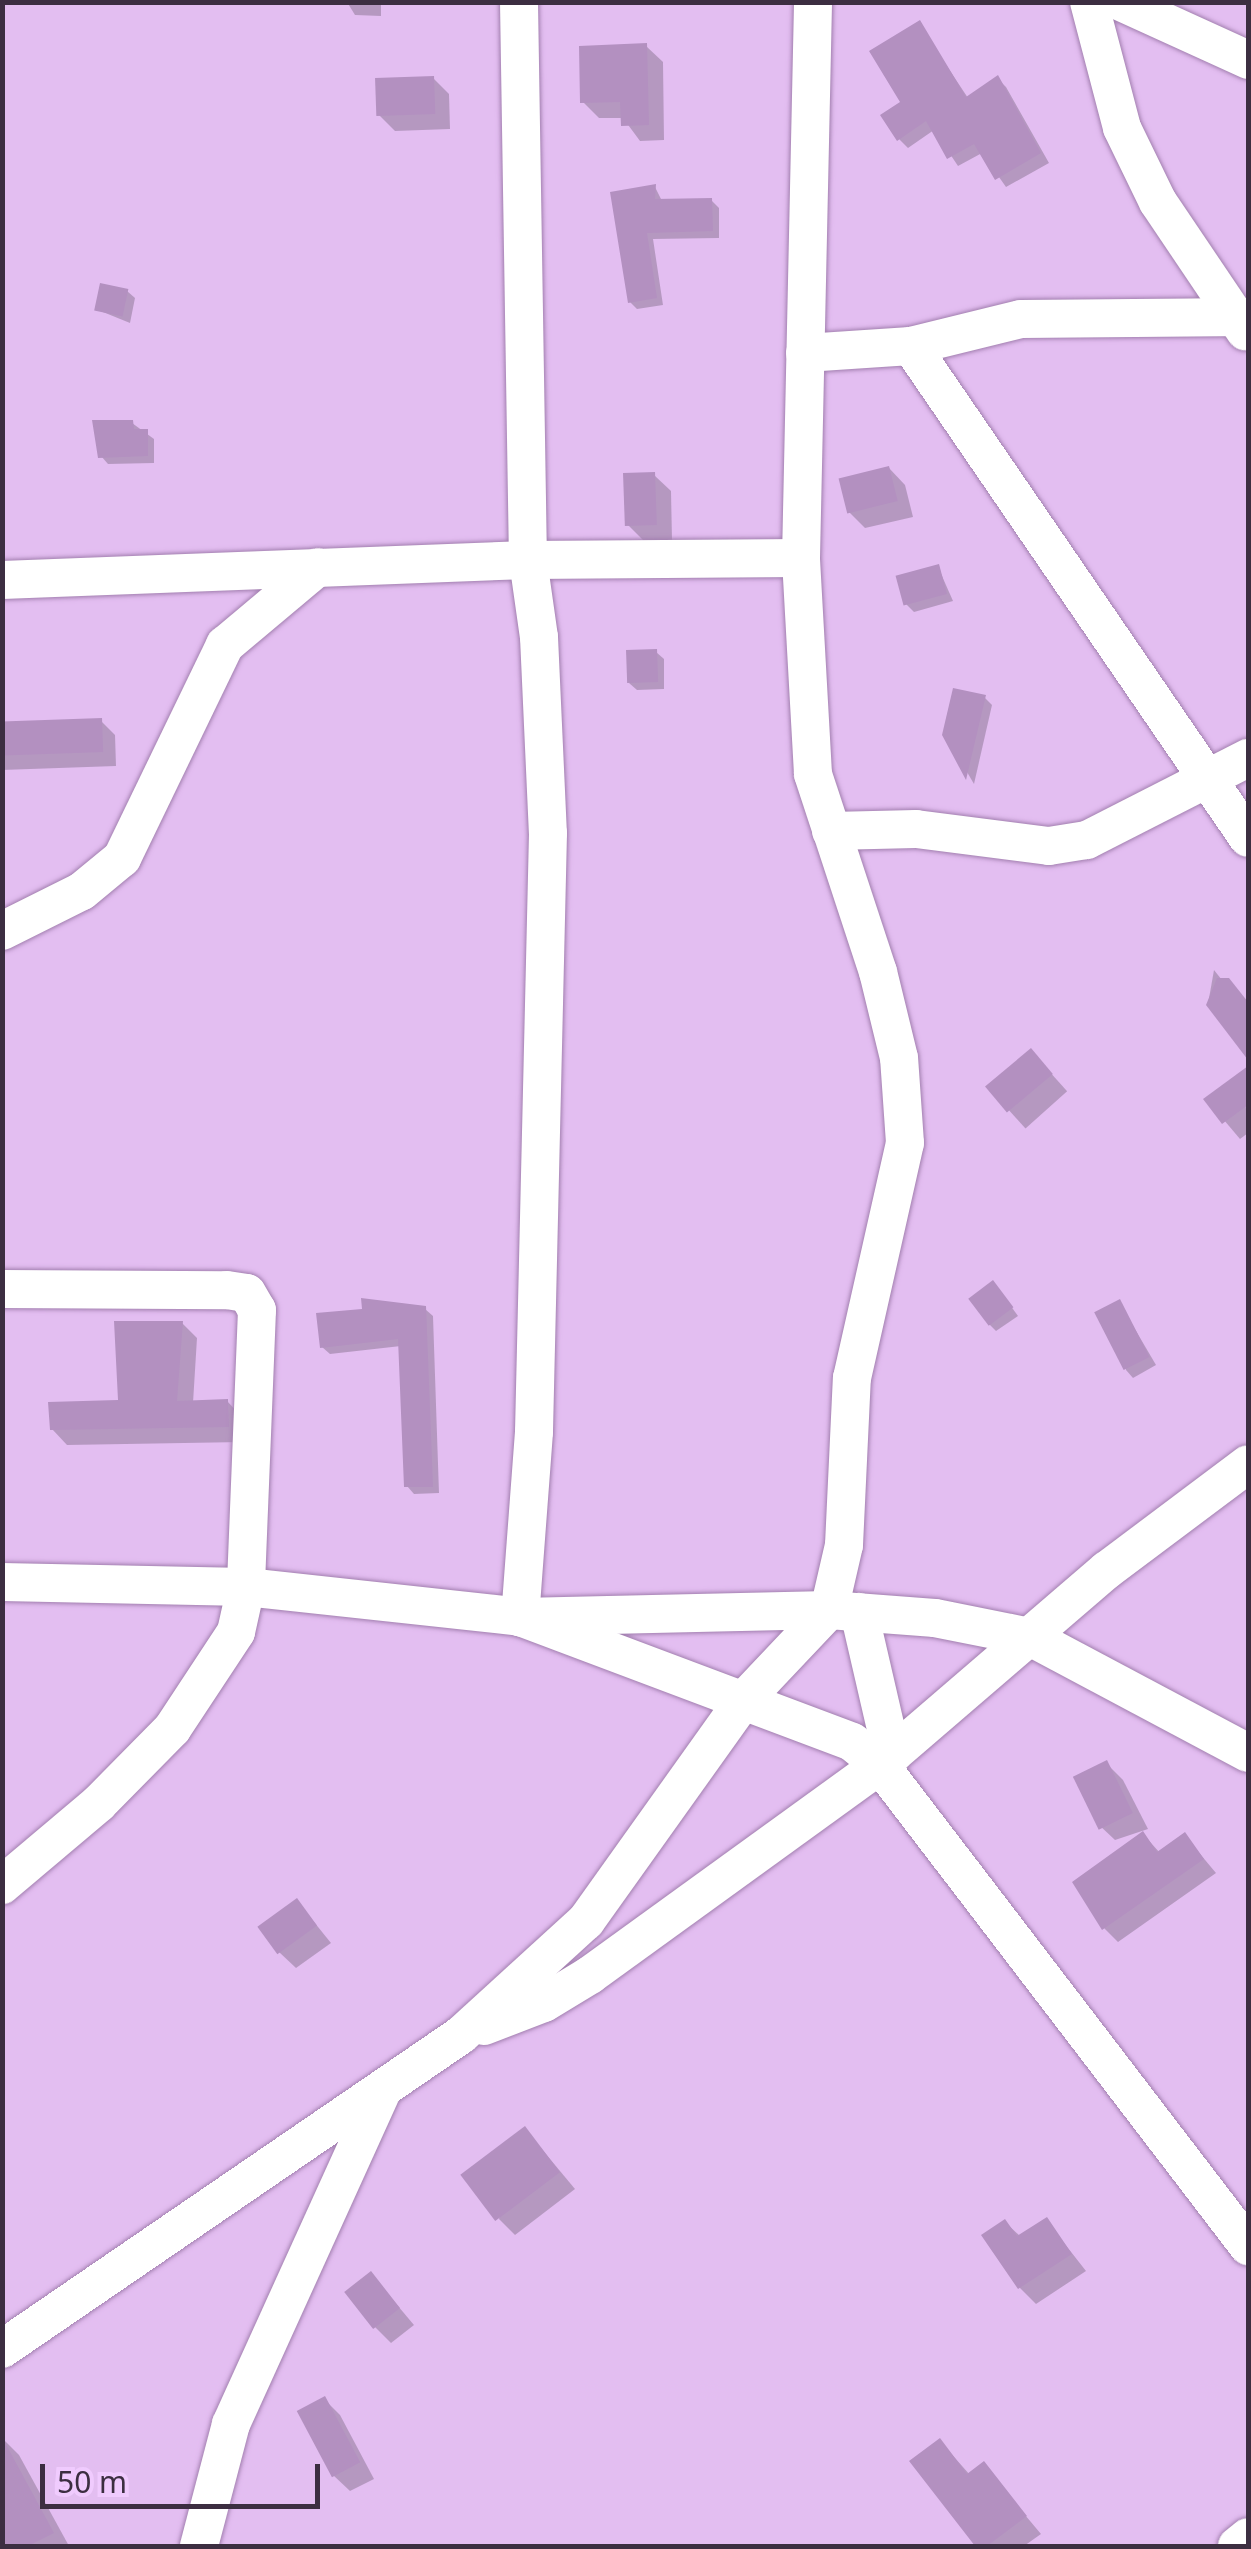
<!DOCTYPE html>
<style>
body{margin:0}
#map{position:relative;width:1251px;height:2549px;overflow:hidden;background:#e3bef1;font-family:"Noto Sans",sans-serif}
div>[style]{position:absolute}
.shadow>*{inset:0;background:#0003;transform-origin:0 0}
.building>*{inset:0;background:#b390c0;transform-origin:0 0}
.roads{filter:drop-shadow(0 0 2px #a27faf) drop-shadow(0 0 2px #a27faf)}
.minor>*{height:38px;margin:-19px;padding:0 19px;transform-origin:19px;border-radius:19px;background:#fff}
span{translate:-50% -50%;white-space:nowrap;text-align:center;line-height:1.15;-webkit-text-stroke:9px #f0cbfe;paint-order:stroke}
.frame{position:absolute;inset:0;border:5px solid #3c2e41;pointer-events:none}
.scale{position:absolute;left:40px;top:2464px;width:280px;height:45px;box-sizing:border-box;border:5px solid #3c2e41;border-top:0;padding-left:12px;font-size:30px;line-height:35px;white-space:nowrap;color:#3c2e41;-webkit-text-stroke:8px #f0cbfe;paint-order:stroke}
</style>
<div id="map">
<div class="shadow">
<div style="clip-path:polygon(347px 2px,381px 2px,381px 16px,355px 15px)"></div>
<div style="clip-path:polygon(919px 24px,968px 98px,997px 78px,1006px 87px,1049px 163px,1006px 187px,982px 153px,958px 166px,934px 130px,908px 148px,899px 139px)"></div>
<div style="clip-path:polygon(646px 46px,663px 62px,664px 140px,640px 141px,623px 118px,599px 118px,583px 102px)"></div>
<div style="clip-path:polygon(433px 78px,449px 94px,450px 129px,395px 131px,379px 115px)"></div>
<div style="clip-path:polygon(655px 187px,662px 201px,711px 200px,719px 208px,719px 238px,653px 239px,663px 305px,637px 309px,630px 302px)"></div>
<div style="clip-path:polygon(127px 291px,135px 298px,130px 323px,98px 310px)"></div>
<div style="clip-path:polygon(132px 423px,154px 439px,154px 463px,108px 464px,101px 456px)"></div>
<div style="clip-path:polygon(889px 468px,905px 485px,913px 517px,865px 528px,849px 512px)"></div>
<div style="clip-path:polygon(654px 475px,671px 491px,672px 540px,644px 541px,628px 525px)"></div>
<div style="clip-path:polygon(938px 567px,953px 601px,914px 612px,906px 604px)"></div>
<div style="clip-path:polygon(656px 652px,664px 659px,664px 689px,637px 690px,629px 683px)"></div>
<div style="clip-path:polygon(985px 698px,992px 705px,974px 784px,945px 734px)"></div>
<div style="clip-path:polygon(101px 721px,115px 735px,116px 766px,2px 770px,2px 727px)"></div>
<div style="clip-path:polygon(1214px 970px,1248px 1013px,1248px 1056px,1208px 1004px)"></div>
<div style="left:1031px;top:1051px;width:54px;height:56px;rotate:48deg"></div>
<div style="clip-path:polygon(1243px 1073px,1248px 1133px,1240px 1139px,1207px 1100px)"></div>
<div style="clip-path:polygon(1000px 1291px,1018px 1316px,996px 1331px,989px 1324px)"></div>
<div style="clip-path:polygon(1119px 1302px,1156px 1365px,1133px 1378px,1126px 1370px)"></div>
<div style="clip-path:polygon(425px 1309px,433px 1316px,439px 1493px,414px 1494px,407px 1486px,401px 1346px,330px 1354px,322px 1347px)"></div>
<div style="clip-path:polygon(182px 1323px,197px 1338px,193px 1403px,227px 1401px,242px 1417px,243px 1442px,67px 1445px,52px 1429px,120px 1402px)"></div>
<div style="clip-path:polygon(1106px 1763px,1123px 1780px,1148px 1829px,1115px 1840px,1098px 1824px)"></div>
<div style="clip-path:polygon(1143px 1834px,1160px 1853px,1185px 1836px,1216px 1873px,1118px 1942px,1104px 1928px)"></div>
<div style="clip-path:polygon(297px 1901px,331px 1943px,296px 1968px,279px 1952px)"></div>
<div style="clip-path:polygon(525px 2129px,575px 2189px,515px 2235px,499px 2219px)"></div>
<div style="clip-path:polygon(1046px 2220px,1086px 2271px,1036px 2304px,1020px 2288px,1005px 2222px,1021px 2237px)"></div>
<div style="clip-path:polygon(371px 2274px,414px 2325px,391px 2343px,375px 2327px)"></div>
<div style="clip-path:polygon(324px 2399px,340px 2415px,374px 2479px,350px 2491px,333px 2475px)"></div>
<div style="clip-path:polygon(2px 2438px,19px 2455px,69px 2546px,2px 2546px)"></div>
<div style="clip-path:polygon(940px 2441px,970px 2475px,983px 2465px,1041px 2534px,1024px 2546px,978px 2546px,913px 2462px)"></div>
</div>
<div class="building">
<div style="clip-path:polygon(920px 20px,966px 97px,998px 75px,1041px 153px,995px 180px,974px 144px,947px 159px,926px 121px,897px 141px,880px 115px,900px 102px,869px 51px)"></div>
<div style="clip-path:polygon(647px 43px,649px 125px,621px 126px,620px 102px,580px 103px,579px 46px)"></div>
<div style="left:434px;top:76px;width:38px;height:59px;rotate:88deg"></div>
<div style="clip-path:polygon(656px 184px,655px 199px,712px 198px,713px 231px,647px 233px,657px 298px,628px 303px,610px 192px)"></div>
<div style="left:100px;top:283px;width:29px;height:28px;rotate:12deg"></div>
<div style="clip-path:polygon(92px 420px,133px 420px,134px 429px,148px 429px,148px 456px,98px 458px)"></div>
<div style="left:889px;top:466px;width:36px;height:52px;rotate:76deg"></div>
<div style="left:655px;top:472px;width:53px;height:32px;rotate:88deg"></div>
<div style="left:939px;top:564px;width:31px;height:45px;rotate:75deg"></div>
<div style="left:657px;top:649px;width:33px;height:31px;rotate:88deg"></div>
<div style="clip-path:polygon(953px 688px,986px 695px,966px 780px,942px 735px)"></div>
<div style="left:102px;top:718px;width:34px;height:100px;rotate:88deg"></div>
<div style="clip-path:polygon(1217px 978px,1229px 978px,1248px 1002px,1248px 1060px,1206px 1005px)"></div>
<div style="left:1031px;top:1048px;width:34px;height:60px;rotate:50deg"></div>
<div style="clip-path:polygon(1248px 1066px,1248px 1105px,1222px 1124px,1203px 1099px)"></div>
<div style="left:993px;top:1280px;width:34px;height:31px;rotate:53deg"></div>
<div style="clip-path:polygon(361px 1298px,426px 1306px,433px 1487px,404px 1487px,398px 1339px,320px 1348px,316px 1313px,362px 1309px)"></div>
<div style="left:1120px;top:1299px;width:65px;height:29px;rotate:63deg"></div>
<div style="clip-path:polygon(114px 1321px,183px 1321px,177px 1401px,228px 1399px,229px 1427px,50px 1430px,48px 1402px,118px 1400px)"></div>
<div style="left:1107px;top:1760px;width:59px;height:38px;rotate:64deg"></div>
<div style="clip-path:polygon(1143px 1831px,1157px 1852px,1185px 1832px,1204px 1859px,1102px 1930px,1072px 1882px)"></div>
<div style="left:297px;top:1898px;width:34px;height:49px;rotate:54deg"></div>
<div style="left:525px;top:2126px;width:58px;height:81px;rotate:53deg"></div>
<div style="clip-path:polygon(1047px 2217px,1072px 2254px,1018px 2289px,981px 2235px,1005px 2219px,1017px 2236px)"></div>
<div style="left:371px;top:2271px;width:47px;height:34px;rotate:52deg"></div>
<div style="left:325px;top:2396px;width:75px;height:32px;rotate:62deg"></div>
<div style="clip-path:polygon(2px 2437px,54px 2533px,28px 2546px,2px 2546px)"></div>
<div style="clip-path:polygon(940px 2438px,967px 2474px,984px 2461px,1027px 2516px,987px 2546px,975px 2546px,909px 2461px)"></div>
</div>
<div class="roads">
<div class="minor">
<div style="left:519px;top:2px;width:558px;rotate:89.08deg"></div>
<div style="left:528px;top:560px;width:78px;rotate:81.9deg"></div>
<div style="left:539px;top:637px;width:196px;rotate:87.4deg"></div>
<div style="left:548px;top:833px;width:599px;rotate:91.34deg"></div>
<div style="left:534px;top:1432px;width:186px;rotate:94.3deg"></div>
<div style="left:520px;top:1617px;width:309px;rotate:-1.3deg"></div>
<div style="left:829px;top:1610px;width:106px;rotate:4.3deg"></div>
<div style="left:935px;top:1618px;width:97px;rotate:11.3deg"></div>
<div style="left:1030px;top:1637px;width:247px;rotate:28deg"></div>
<div style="left:1089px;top:2px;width:130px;rotate:75.3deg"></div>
<div style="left:1122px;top:128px;width:82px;rotate:64.1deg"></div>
<div style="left:1158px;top:202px;width:156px;rotate:56deg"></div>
<div style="left:1121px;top:2px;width:140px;rotate:24.5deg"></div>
<div style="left:911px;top:346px;width:596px;rotate:55.59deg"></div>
<div style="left:805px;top:353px;width:106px;rotate:-3.8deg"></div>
<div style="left:911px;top:346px;width:113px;rotate:-13.8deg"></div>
<div style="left:1021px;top:319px;width:227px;rotate:-0.5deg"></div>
<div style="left:2px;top:580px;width:526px;rotate:-2.18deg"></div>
<div style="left:528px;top:560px;width:273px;rotate:-0.4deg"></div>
<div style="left:831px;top:831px;width:85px;rotate:-1.3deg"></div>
<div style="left:916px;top:829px;width:134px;rotate:7.3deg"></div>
<div style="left:1049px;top:846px;width:38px;rotate:-9deg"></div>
<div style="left:1087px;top:840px;width:181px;rotate:-27deg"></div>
<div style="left:2px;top:931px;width:89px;rotate:-26.6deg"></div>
<div style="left:82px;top:891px;width:52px;rotate:-39.5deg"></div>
<div style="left:122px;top:858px;width:237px;rotate:-64.2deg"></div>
<div style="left:225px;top:645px;width:121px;rotate:-40deg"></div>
<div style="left:2px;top:1289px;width:225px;rotate:0.3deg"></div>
<div style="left:227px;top:1290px;width:20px;rotate:9deg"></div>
<div style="left:247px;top:1293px;width:20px;rotate:60deg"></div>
<div style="left:257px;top:1310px;width:277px;rotate:92.3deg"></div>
<div style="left:246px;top:1587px;width:46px;rotate:102.5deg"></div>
<div style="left:236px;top:1632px;width:116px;rotate:123.4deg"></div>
<div style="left:172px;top:1729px;width:105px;rotate:134.6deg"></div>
<div style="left:98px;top:1804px;width:126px;rotate:139.8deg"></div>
<div style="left:2px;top:1582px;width:244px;rotate:1.2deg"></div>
<div style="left:246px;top:1587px;width:276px;rotate:6.2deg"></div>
<div style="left:520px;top:1617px;width:355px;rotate:20.6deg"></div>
<div style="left:852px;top:1742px;width:36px;rotate:39deg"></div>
<div style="left:880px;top:1765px;width:606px;rotate:52.58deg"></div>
<div style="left:859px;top:1612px;width:147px;rotate:77deg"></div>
<div style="left:484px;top:2026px;width:64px;rotate:-21deg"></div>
<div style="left:544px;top:2003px;width:54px;rotate:-31.3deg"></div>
<div style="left:590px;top:1975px;width:358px;rotate:-35.9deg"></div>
<div style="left:880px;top:1765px;width:299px;rotate:-40.7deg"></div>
<div style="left:1107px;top:1570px;width:176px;rotate:-36.9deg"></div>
<div style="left:2px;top:2349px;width:556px;rotate:-34.38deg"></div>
<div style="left:461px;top:2035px;width:169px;rotate:-42.4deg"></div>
<div style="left:586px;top:1921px;width:269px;rotate:-54.5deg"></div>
<div style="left:742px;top:1702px;width:127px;rotate:-46.6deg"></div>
<div style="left:829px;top:1610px;width:67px;rotate:-77deg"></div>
<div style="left:844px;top:1545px;width:167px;rotate:-87.3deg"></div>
<div style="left:852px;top:1378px;width:241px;rotate:-77.3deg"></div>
<div style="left:905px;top:1143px;width:85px;rotate:-94deg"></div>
<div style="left:899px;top:1058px;width:89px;rotate:-103.7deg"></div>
<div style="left:878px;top:972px;width:208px;rotate:-108.2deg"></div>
<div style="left:813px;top:774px;width:216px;rotate:-93.2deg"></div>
<div style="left:801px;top:558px;width:556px;rotate:-88.76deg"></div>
<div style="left:199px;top:2546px;width:126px;rotate:-75.3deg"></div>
<div style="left:231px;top:2424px;width:362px;rotate:-65.6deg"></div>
<div style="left:1237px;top:2546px;width:14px;rotate:-39deg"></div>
</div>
</div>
<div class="frame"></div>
<div class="scale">50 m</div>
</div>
